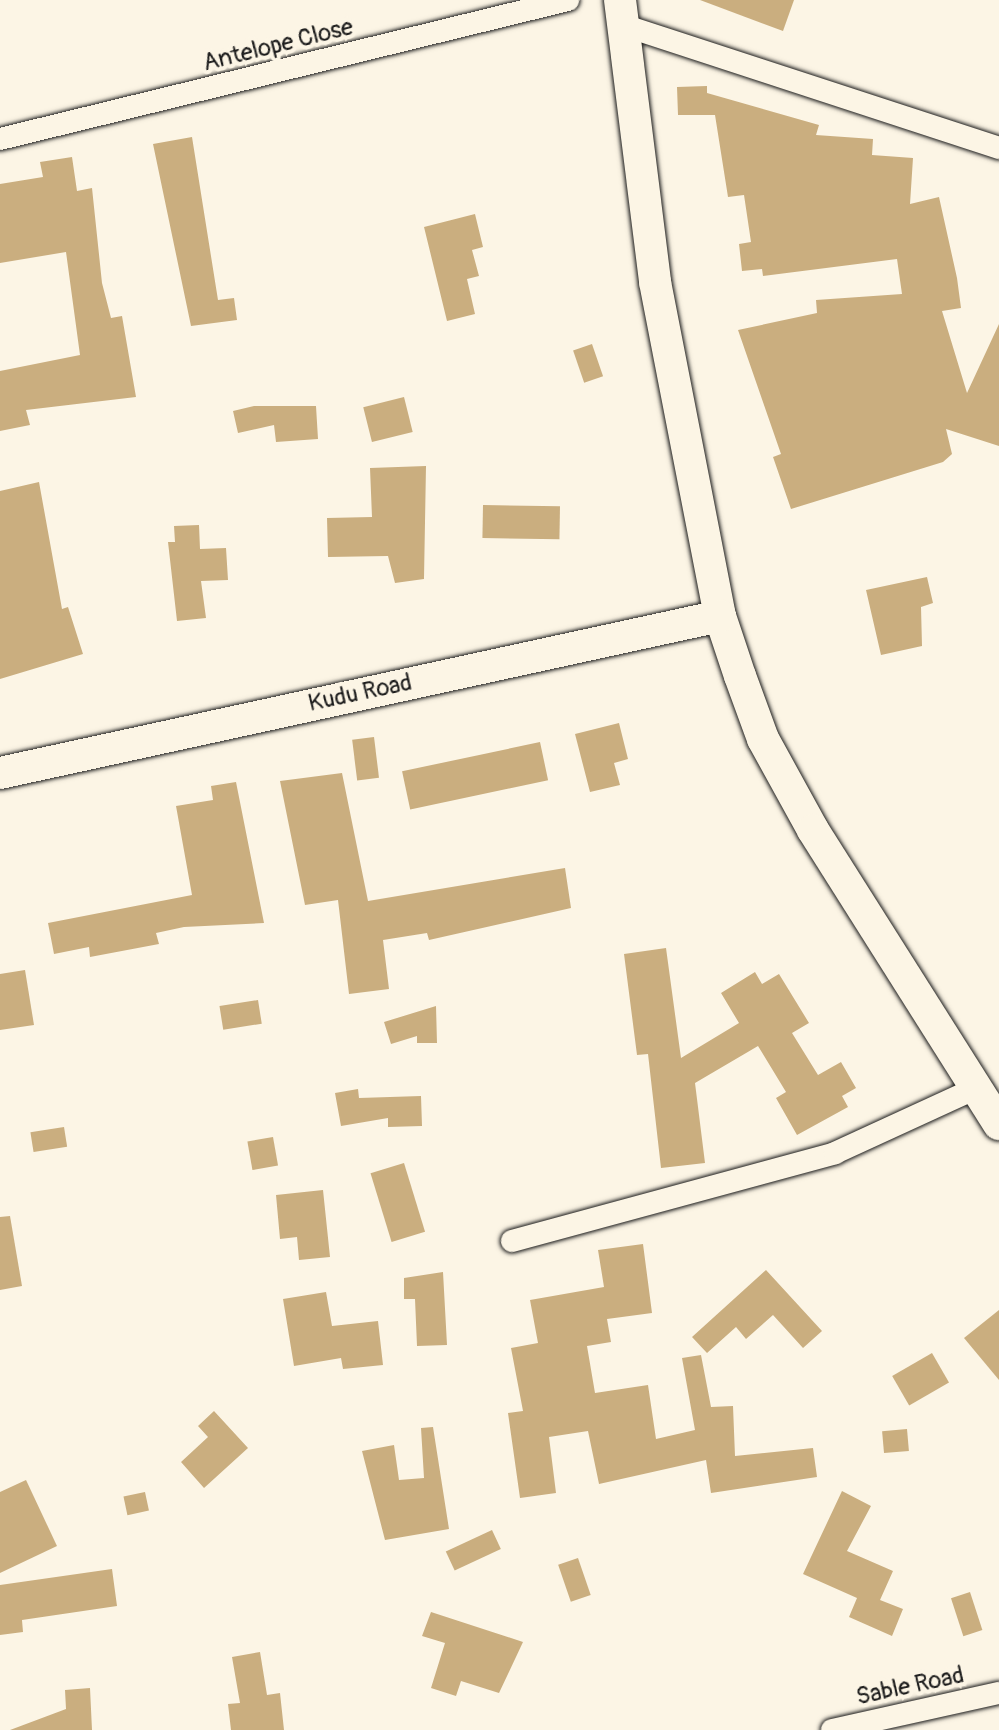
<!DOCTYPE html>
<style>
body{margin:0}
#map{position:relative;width:999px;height:1730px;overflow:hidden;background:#fcf5e5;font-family:Pangolin,sans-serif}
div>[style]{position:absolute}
.building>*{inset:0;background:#caae7f;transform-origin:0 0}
.roads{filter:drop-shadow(0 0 2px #1c1c1c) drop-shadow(0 0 2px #1c1c1c)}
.street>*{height:22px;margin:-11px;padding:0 11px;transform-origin:11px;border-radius:11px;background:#fcf5e5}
.secondary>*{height:32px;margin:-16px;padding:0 16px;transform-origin:16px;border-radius:16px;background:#fcf5e5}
span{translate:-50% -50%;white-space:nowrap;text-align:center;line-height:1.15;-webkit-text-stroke:8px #fcf5e5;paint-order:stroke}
.street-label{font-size:24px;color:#1c1c1c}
</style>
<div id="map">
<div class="building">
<div style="clip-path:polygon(700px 0,794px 0,783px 31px)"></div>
<div style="clip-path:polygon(707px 86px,707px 93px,819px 125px,816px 135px,873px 139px,872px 155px,913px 158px,910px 204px,939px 197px,957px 278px,961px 308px,942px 311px,967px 393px,999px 324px,999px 446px,946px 429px,952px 454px,943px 462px,791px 509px,773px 457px,781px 454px,738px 330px,817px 313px,816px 300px,902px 294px,897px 259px,763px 276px,762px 269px,742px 271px,739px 244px,751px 242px,744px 195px,728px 197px,715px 115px,678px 115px,677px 87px)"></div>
<div style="clip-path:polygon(192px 137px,218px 300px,234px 298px,237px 320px,191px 326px,153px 144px)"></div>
<div style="clip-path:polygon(72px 157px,77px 191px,92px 188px,102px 283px,111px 318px,122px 316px,136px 397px,26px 410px,30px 425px,0 431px,0 371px,80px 355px,66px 252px,0 263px,0 184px,43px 177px,40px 162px)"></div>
<div style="clip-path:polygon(475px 214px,483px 247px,472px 250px,479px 276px,467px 279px,475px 314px,447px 321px,424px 227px)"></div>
<div style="left:592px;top:344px;width:34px;height:20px;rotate:71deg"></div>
<div style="left:404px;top:397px;width:36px;height:42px;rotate:76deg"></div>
<div style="clip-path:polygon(254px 406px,316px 406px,318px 439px,276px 442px,274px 425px,238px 433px,233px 411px)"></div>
<div style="clip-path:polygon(426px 466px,424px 579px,395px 583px,388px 556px,328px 557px,327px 518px,372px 517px,370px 468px)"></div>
<div style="clip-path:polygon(39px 482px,62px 609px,68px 607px,83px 654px,0 679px,0 491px)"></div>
<div style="left:483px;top:505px;width:77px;height:33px;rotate:1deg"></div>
<div style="clip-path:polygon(199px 525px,200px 549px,226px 548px,228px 580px,201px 581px,206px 618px,177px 621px,168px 542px,175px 542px,174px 526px)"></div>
<div style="clip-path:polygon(927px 577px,933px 603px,921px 607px,922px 646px,881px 655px,866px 590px)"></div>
<div style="clip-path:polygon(619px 723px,628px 759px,614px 763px,620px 785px,590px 792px,575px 734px)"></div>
<div style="left:374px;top:737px;width:41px;height:22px;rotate:83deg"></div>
<div style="left:540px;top:742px;width:39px;height:141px;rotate:78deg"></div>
<div style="clip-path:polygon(342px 773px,368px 901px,565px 868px,571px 908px,429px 940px,427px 933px,383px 940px,389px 989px,349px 994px,338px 900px,305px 905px,280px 781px)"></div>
<div style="clip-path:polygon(236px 782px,264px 923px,184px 927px,156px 933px,159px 944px,90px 957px,89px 947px,54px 954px,48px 923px,192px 895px,176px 806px,213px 800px,211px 786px)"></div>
<div style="clip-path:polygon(666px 948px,681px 1058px,739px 1023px,721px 993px,755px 972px,762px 984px,779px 974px,809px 1023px,792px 1033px,818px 1075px,841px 1062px,856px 1088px,842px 1096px,848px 1107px,797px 1135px,776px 1098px,786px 1092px,758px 1046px,695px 1083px,705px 1163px,661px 1168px,648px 1054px,637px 1055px,624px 954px)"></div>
<div style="clip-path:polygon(25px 970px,34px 1025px,0 1030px,0 974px)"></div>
<div style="left:258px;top:1000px;width:24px;height:39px;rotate:81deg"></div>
<div style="clip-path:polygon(436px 1006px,437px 1043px,417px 1043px,417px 1036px,391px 1044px,384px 1022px)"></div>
<div style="clip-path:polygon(358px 1089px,359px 1098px,421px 1096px,422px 1126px,388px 1127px,388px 1118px,341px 1126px,335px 1093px)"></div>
<div style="left:64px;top:1127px;width:20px;height:34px;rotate:81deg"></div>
<div style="left:273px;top:1137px;width:29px;height:26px;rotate:80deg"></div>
<div style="left:404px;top:1163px;width:72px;height:35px;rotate:73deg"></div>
<div style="clip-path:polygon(323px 1190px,330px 1257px,299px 1260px,297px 1237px,280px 1239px,276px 1195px)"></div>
<div style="clip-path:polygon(10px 1216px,22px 1286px,0 1290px,0 1217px)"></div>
<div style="clip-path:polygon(643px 1244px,652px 1313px,607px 1319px,611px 1342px,587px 1346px,595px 1393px,648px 1385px,656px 1439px,695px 1430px,682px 1358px,701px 1355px,711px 1407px,733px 1406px,735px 1456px,813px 1448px,817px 1477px,711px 1493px,706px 1460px,599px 1484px,588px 1431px,549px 1437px,556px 1493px,520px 1498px,508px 1413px,523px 1411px,511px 1348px,538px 1343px,530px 1300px,604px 1287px,598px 1250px)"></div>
<div style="clip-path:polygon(766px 1270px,822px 1331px,803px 1348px,773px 1315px,746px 1339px,736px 1327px,707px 1353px,692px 1337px)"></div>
<div style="clip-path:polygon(443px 1272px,447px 1345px,417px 1346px,415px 1299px,404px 1299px,404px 1278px)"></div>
<div style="clip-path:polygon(326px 1292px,332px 1326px,378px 1321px,383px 1365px,343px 1369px,341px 1358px,294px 1366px,283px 1299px)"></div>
<div style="clip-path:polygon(999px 1310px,999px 1380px,964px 1338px)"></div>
<div style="left:932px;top:1353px;width:34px;height:46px;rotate:60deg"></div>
<div style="clip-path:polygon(214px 1411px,248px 1448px,204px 1488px,181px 1462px,208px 1437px,198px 1426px)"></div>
<div style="clip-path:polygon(433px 1427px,449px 1529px,385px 1540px,362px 1451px,394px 1445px,399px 1480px,424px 1478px,421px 1428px)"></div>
<div style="left:907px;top:1429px;width:22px;height:25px;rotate:85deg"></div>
<div style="clip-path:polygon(26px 1480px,57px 1546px,0 1573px,0 1492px)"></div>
<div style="clip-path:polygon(842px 1491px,871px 1506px,847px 1551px,893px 1571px,880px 1600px,903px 1609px,892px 1636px,849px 1617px,857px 1598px,803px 1574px)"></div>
<div style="left:145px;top:1492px;width:19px;height:22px;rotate:78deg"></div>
<div style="left:492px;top:1530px;width:21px;height:51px;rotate:65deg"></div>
<div style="left:578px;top:1558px;width:39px;height:21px;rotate:71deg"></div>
<div style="clip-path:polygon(112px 1569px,117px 1606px,22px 1620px,23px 1632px,0 1635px,0 1585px)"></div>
<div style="left:970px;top:1592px;width:40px;height:20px;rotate:72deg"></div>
<div style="clip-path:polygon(431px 1612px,523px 1642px,499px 1693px,461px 1681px,456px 1696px,431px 1688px,445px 1643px,422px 1636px)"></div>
<div style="clip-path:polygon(260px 1652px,267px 1695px,280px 1693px,284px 1730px,231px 1730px,228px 1704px,240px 1703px,232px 1657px)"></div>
<div style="clip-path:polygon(90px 1688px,92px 1730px,10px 1730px,66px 1709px,65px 1690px)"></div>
</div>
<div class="roads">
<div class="street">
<div style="left:623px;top:25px;width:396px;rotate:18.1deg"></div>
<div style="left:0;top:139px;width:585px;rotate:-13.75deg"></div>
<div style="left:512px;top:1241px;width:335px;rotate:-15.2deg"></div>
<div style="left:835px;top:1153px;width:153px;rotate:-24.7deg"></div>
<div style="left:832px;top:1730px;width:171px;rotate:-12.5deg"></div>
</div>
<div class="secondary">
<div style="left:620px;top:0;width:284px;rotate:82.9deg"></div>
<div style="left:655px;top:282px;width:340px;rotate:79deg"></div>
<div style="left:720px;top:616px;width:63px;rotate:71.6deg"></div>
<div style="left:740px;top:676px;width:67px;rotate:69.9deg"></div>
<div style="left:763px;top:739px;width:104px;rotate:61.2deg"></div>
<div style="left:813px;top:830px;width:348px;rotate:57.7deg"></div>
<div style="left:0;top:773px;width:737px;rotate:-12.3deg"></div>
</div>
</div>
<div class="street-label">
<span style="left:278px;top:45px;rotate:-14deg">Antelope Close</span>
<span style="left:360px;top:693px;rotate:-12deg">Kudu Road</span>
<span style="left:910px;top:1686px;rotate:-12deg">Sable Road</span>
</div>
</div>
